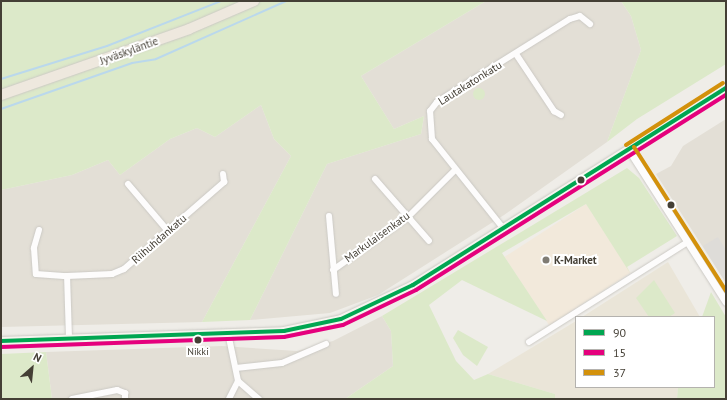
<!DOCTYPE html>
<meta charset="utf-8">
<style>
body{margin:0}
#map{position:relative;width:727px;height:400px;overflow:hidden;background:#efede8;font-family:"PT Sans",sans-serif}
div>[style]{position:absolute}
.residential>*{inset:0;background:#e3dfd6}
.commercial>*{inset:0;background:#f2e9db;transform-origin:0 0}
.education>*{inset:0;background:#eae5d8}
.green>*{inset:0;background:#dce9c9}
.round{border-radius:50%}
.parking>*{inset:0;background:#dedcd8}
.stream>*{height:2px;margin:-1px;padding:0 1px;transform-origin:1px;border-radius:1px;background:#bad8ec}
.roads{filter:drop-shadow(0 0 1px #cbc9c4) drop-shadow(0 0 1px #cbc9c4)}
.minor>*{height:6px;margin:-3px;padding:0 3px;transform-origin:3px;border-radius:3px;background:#fdfcfc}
.tertiary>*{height:7px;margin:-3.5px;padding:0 3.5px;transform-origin:3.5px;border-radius:3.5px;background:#fdfcfc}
.secondary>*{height:8px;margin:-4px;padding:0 4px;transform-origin:4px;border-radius:4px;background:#f6f4ee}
.trunk>*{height:10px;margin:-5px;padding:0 5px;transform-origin:5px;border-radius:5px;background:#eee8de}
.bus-1>*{height:4px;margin:-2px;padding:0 2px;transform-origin:2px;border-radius:2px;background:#00a651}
.bus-2>*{height:4px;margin:-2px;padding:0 2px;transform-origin:2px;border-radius:2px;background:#e5007d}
.bus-3>*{height:4px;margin:-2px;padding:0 2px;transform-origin:2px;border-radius:2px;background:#d3910b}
.dots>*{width:11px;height:11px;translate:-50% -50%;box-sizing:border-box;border:2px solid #fff;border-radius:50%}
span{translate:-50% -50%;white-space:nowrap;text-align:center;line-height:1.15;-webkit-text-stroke:4px #fff;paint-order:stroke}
.bus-label{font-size:10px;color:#443f35}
.street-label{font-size:11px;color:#443f35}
.poi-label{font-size:11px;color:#443f35;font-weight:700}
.left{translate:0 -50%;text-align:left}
.frame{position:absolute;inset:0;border:2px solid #443f35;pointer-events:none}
.legend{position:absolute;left:575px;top:316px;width:140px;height:72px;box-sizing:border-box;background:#fff;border:1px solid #b4b2ae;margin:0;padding:5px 7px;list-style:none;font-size:12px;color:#443f35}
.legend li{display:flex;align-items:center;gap:8px;height:20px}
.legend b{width:20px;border:1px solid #b4b2ae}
.north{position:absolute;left:12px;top:348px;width:40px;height:40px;-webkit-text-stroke:3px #fff;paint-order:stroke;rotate:27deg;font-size:11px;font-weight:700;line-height:16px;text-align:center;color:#443f35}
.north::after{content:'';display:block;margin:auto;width:14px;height:18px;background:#443f35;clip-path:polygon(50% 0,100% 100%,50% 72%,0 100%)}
</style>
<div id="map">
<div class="residential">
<div style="clip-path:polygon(486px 1px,621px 1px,631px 16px,641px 50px,607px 142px,504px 215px,378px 295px,330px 313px,250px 320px,327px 164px,421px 134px,424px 116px,394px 129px,361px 76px)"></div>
<div style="clip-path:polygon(261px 105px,274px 139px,291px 156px,202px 322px,1px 327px,1px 190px,72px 175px,108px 160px,120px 175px,170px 139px,197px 128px,215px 137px)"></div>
<div style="clip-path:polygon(726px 119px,726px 283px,656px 174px,671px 166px,683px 146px)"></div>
<div style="clip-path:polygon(382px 316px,391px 331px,393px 366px,345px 399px,52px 399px,46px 352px,222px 346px,297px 351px,333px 341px)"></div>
</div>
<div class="commercial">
<div style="left:586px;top:204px;width:82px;height:97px;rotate:57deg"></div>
</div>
<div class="education">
<div style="clip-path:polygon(668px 262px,700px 317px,582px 317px)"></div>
<div style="clip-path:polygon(576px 321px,576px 387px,678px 387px,677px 399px,555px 399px,555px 394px,488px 374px)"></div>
</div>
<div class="green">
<div style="clip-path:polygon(1px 1px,486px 1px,361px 76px,394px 129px,424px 116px,421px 134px,327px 164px,250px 320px,202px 322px,291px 156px,274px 139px,261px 105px,215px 137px,197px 128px,170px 139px,120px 175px,108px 160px,72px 175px,1px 190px)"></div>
<div style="clip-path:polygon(621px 1px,726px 1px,726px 64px,637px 119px,607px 142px,641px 50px,631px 16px)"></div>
<div class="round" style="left:473px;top:88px;width:12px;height:12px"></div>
<div style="clip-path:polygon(627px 168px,639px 178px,677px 236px,627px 267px,630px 273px,586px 204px,502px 253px,547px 321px,462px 280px,429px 305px,456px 361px,474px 380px,488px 374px,555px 394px,555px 399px,345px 399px,393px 366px,391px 331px,382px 316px)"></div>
<div style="clip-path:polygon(654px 280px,675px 313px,669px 317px,649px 317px,636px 298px)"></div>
<div style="clip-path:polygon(711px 292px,726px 317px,726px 399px,677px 399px,678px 387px,714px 387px,714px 317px,702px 317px)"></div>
<div style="clip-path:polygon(458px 330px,488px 347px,477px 366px,463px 355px,453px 338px)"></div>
<div style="clip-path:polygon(46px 352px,52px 399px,1px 399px,1px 354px)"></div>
</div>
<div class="parking">
<div style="clip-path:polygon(718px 237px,726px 250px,726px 283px,703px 246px)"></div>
</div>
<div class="stream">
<div style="left:1px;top:79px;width:111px;rotate:-17.3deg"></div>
<div style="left:107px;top:46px;width:123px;rotate:-21.5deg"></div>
<div style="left:1px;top:109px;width:139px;rotate:-19.3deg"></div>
<div style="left:132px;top:63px;width:24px;rotate:-9deg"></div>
<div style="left:156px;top:59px;width:142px;rotate:-24deg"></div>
</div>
<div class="roads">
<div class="minor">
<div style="left:516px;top:54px;width:69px;rotate:56.3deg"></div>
<div style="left:554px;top:111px;width:8px;rotate:30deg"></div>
<div style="left:375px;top:179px;width:82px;rotate:48.9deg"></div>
<div style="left:128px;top:184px;width:62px;rotate:49.6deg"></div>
<div style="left:329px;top:216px;width:78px;rotate:84.9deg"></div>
<div style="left:503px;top:228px;width:114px;rotate:-128.6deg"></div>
<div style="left:432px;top:139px;width:28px;rotate:-94deg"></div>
<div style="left:430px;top:111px;width:11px;rotate:-52deg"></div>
<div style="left:437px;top:102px;width:157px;rotate:-32deg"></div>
<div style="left:570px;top:19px;width:10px;rotate:-17deg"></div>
<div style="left:580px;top:16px;width:13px;rotate:39deg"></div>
<div style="left:39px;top:230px;width:19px;rotate:106deg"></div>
<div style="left:34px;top:248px;width:26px;rotate:86deg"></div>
<div style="left:36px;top:274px;width:31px;rotate:4deg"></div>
<div style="left:333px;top:270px;width:92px;rotate:-35.2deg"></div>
<div style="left:408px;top:217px;width:66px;rotate:-45deg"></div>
<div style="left:228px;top:333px;width:49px;rotate:78.2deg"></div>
<div style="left:238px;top:381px;width:20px;rotate:117deg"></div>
<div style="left:69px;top:338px;width:62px;rotate:-91.8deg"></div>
<div style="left:67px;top:276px;width:45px;rotate:-2.5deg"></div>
<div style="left:112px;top:274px;width:13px;rotate:-23deg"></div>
<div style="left:124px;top:269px;width:133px;rotate:-41deg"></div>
<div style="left:224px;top:182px;width:8px;rotate:-97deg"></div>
<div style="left:529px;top:342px;width:188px;rotate:-32.2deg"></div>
<div style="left:236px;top:368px;width:46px;rotate:-6.2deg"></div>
<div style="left:282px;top:363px;width:48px;rotate:-23.4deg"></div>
<div style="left:238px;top:381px;width:28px;rotate:41deg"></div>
<div style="left:72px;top:399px;width:46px;rotate:-11.3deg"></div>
<div style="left:117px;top:390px;width:9px;rotate:21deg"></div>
<div style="left:125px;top:393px;width:6px;rotate:90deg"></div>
</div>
<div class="tertiary">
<div style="left:629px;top:150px;width:180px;rotate:57.5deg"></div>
</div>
<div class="secondary">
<div style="left:1px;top:341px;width:283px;rotate:-2deg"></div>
<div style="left:284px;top:331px;width:58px;rotate:-11.9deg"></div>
<div style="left:341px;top:319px;width:80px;rotate:-25.3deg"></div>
<div style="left:413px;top:285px;width:370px;rotate:-32.2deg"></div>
</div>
<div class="trunk">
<div style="left:1px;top:95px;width:199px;rotate:-19.3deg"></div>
<div style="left:189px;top:29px;width:71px;rotate:-23.3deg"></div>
</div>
</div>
<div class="bus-1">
<div style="left:1px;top:341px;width:283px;rotate:-2deg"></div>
<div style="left:284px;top:331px;width:58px;rotate:-11.9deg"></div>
<div style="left:341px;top:319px;width:80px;rotate:-25.3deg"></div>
<div style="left:413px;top:285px;width:370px;rotate:-32.2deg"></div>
</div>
<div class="bus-2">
<div style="left:1px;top:347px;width:283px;rotate:-2deg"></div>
<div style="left:284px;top:337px;width:60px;rotate:-11.5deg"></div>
<div style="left:343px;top:325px;width:81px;rotate:-25.6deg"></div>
<div style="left:416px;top:290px;width:366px;rotate:-32.2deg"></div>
</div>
<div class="bus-3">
<div style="left:626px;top:145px;width:115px;rotate:-32.6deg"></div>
<div style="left:634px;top:147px;width:171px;rotate:57.4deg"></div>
</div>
<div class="dots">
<div style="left:581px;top:180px;background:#443f35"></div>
<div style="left:671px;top:205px;background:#443f35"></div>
<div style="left:546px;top:260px;background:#807c74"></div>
<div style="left:198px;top:340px;background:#443f35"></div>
</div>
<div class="bus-label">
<span style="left:198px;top:352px">Nikki</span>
</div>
<div class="street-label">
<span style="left:129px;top:51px;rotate:-20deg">Jyväskyläntie</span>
<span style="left:470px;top:83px;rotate:-32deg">Lautakatonkatu</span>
<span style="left:377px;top:237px;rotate:-36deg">Markulaisenkatu</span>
<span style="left:159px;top:239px;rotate:-41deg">Riihuhdankatu</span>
</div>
<div class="poi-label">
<span class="left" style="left:554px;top:260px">K-Market</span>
</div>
<div class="frame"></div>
<ul class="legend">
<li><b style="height:5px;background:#00a651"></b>90</li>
<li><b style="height:5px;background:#e5007d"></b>15</li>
<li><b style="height:5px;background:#d3910b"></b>37</li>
</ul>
<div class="north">N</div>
</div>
